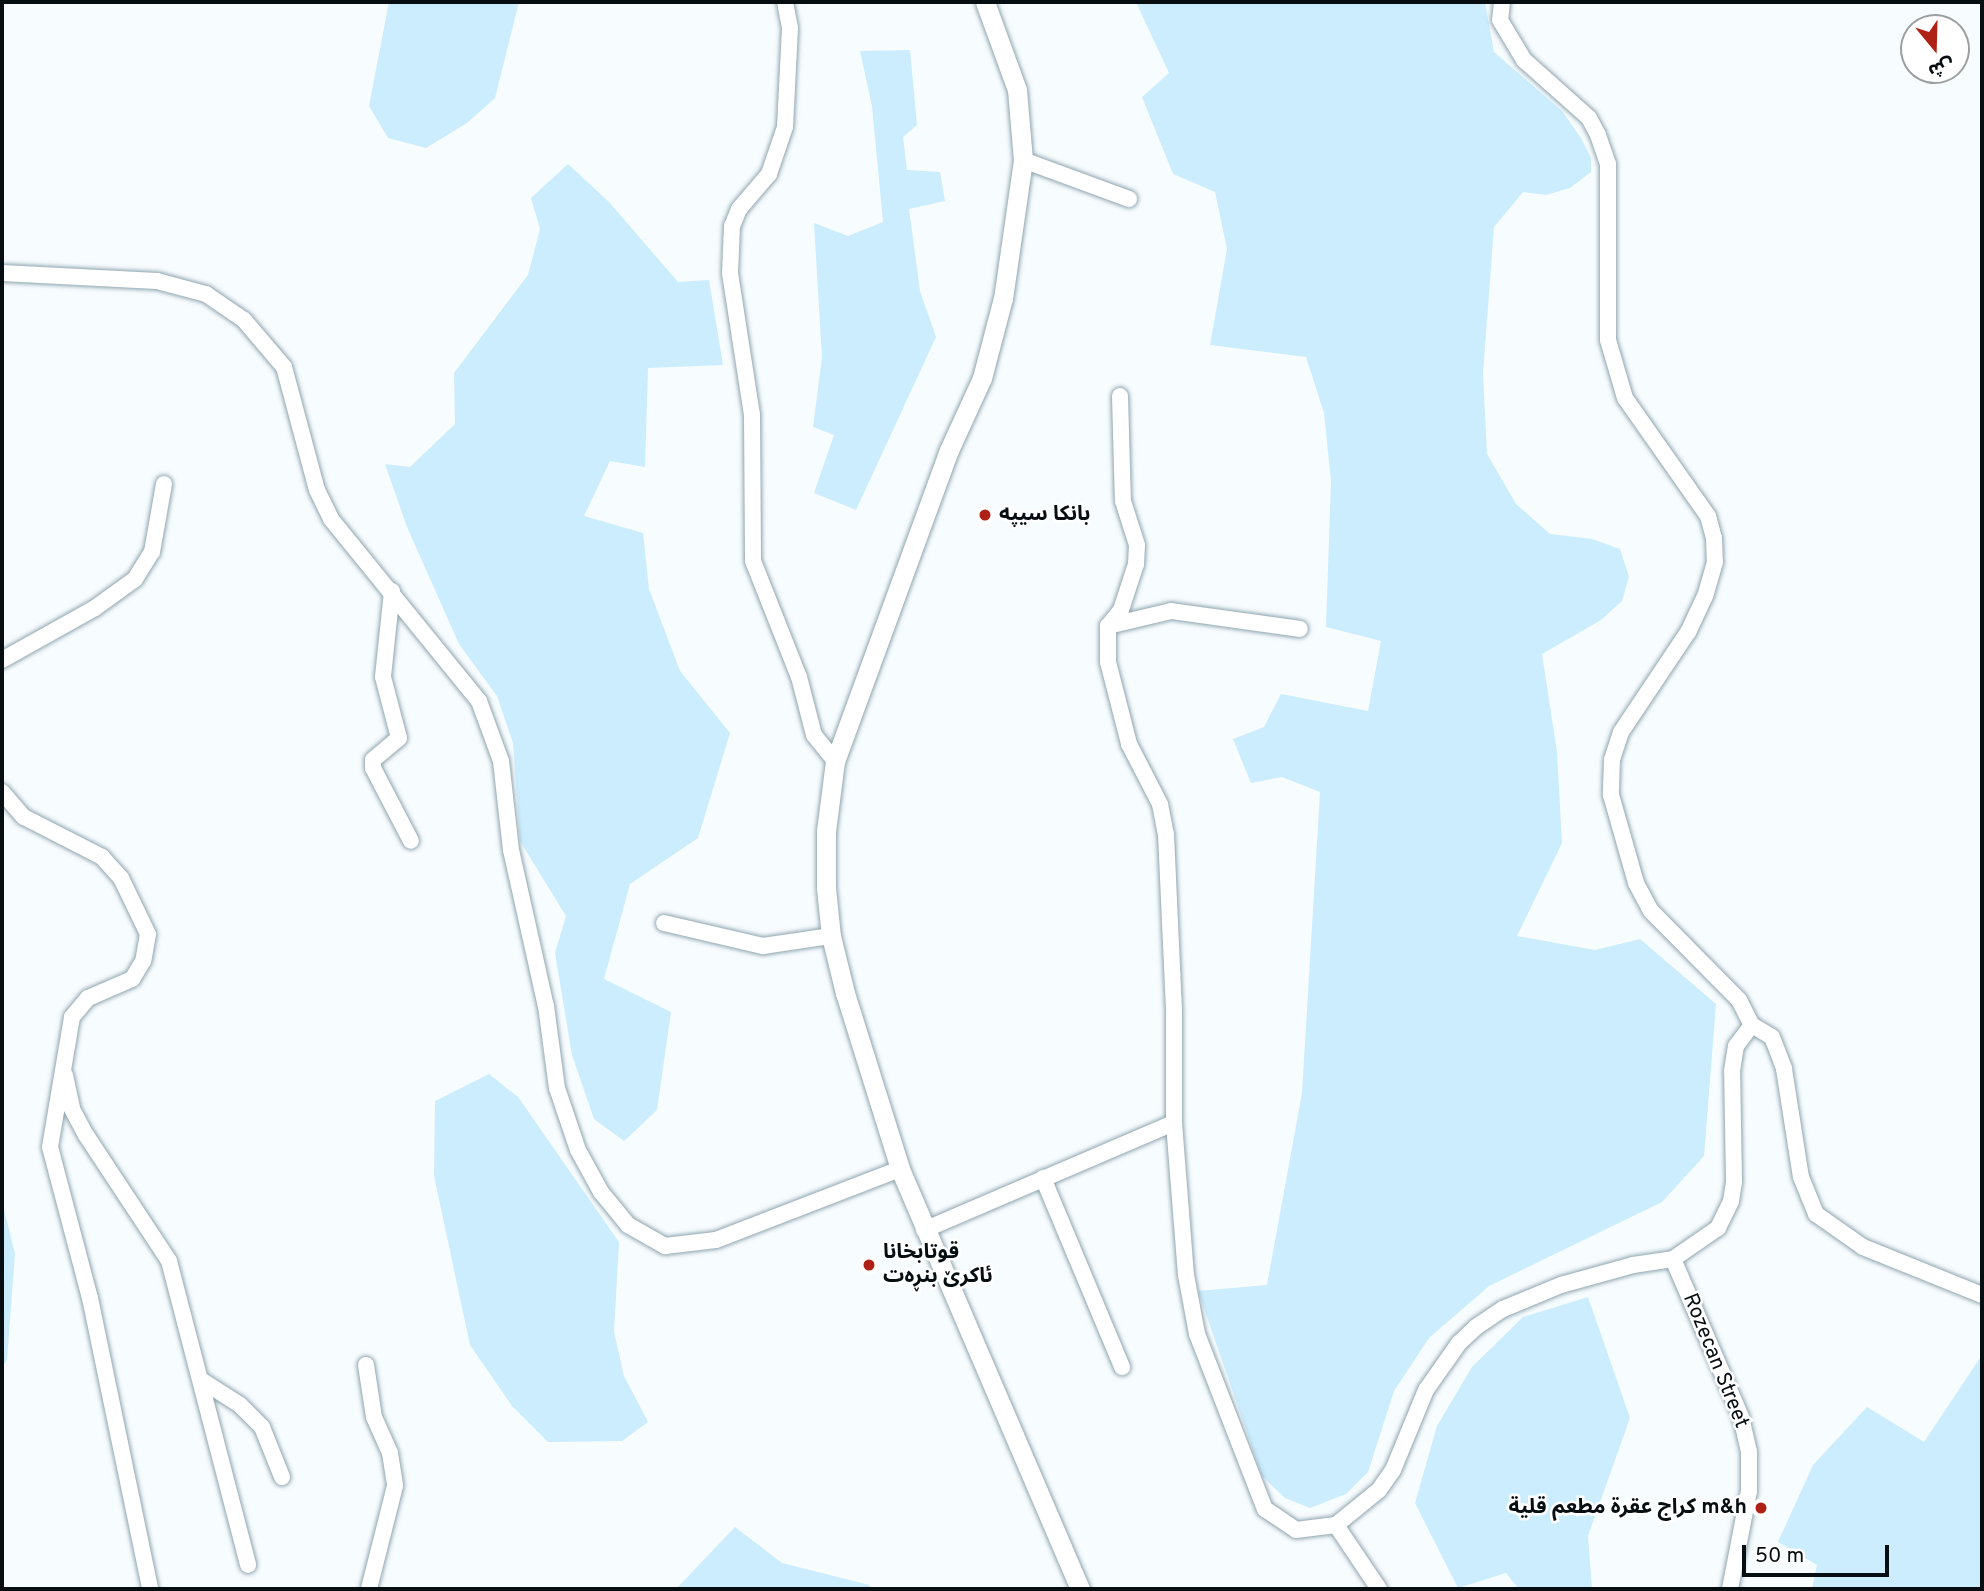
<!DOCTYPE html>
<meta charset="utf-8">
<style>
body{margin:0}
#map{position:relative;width:1984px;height:1591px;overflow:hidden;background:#f7fcfe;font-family:Overpass,"Noto Sans Arabic",sans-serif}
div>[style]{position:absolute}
.green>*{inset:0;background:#cbedfe}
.roads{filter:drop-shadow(0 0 2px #8fa5b0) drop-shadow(0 0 2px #8fa5b0)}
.minor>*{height:16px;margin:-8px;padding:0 8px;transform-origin:8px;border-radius:8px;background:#fff}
.tertiary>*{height:19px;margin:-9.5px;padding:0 9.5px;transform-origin:9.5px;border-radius:9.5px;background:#fff}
.dots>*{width:19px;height:19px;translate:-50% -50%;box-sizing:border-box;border:4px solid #fff;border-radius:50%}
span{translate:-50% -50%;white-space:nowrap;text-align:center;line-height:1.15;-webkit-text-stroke:5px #fff;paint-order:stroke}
.poi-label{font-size:21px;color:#070e12;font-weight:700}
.left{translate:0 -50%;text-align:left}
.right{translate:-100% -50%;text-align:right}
.street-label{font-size:21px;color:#070e12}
.frame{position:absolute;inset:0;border:4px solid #070e12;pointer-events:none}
.north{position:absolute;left:1900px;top:14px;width:70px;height:70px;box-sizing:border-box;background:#fff;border:2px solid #9c9fa0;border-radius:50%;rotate:161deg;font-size:19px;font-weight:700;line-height:28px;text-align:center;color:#070e12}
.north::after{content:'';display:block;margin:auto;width:24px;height:32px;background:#af2015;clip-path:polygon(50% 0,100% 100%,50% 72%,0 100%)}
.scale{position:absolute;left:1742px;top:1545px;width:147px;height:32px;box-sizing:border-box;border:4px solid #070e12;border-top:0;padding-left:9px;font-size:21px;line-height:24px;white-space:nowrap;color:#070e12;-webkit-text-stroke:5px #fff;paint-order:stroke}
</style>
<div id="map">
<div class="green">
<div style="clip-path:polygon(389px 2px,519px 2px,495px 98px,467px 123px,426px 148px,388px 138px,369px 106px)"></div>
<div style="clip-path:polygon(1136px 2px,1485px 2px,1494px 52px,1562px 111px,1581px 138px,1591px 158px,1591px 172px,1570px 188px,1546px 195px,1523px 192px,1494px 227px,1483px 374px,1487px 454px,1516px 504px,1550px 534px,1592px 539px,1620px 549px,1629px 577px,1622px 601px,1601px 620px,1542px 654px,1557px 752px,1562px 843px,1517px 936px,1595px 950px,1640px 939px,1716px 1004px,1704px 1156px,1662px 1202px,1489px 1286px,1429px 1338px,1394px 1391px,1368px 1472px,1346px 1494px,1310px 1508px,1285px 1498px,1262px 1476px,1198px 1291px,1267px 1285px,1302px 1093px,1320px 792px,1282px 777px,1251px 783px,1233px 739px,1264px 727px,1281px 694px,1368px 711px,1381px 641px,1326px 627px,1331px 481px,1324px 413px,1306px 357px,1210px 345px,1227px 249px,1215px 192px,1173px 174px,1142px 97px,1169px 73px)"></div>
<div style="clip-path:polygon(910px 50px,917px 125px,903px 137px,907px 170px,940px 172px,945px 201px,909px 209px,920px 291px,936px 337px,856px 510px,814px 493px,834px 435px,813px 427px,822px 358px,814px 223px,848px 236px,883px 222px,872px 106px,860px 51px)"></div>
<div style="clip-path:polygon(568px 164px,609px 202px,678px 282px,709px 280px,723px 365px,648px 368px,645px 467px,610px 461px,584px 516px,643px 533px,649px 589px,680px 671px,730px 733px,698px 838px,630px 884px,604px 979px,671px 1012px,657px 1110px,624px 1141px,594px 1119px,572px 1055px,555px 953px,566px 916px,520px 841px,513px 743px,497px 696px,459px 644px,407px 527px,385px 464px,410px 467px,455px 424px,454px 373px,528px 275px,540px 229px,531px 198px)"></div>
<div style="clip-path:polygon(489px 1074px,518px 1097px,619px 1242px,614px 1332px,624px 1376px,648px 1422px,622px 1441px,548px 1442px,512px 1406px,470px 1345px,434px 1176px,435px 1101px)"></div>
<div style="clip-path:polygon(2px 1202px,15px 1253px,7px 1360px,2px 1367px)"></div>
<div style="clip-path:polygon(1588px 1297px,1630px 1418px,1588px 1536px,1592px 1589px,1519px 1589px,1506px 1573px,1458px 1588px,1415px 1503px,1437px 1426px,1472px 1367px,1523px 1317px)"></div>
<div style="clip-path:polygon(1982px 1355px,1982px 1589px,1812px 1589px,1817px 1565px,1778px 1542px,1813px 1465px,1867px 1407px,1924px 1442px)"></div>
<div style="clip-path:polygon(735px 1527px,782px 1563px,869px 1585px,872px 1589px,676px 1589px)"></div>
</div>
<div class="roads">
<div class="minor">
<div style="left:785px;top:2px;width:26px;rotate:79deg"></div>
<div style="left:790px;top:28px;width:99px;rotate:92.9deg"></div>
<div style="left:785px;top:127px;width:50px;rotate:108.8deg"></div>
<div style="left:769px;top:174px;width:46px;rotate:130.6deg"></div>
<div style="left:739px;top:209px;width:18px;rotate:112deg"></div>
<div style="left:732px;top:226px;width:47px;rotate:92.4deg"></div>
<div style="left:730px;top:273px;width:144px;rotate:81.2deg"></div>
<div style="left:752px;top:415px;width:146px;rotate:89.6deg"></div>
<div style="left:753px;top:561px;width:125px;rotate:68.4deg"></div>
<div style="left:799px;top:677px;width:60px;rotate:75.5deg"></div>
<div style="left:814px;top:735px;width:33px;rotate:51deg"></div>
<div style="left:1502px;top:2px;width:18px;rotate:96deg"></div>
<div style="left:1500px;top:20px;width:47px;rotate:59deg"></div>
<div style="left:1524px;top:60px;width:87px;rotate:41.7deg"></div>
<div style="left:1589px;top:118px;width:19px;rotate:62deg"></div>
<div style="left:1598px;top:135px;width:31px;rotate:71deg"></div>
<div style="left:1608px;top:164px;width:176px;rotate:90deg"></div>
<div style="left:1608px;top:340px;width:60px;rotate:73.7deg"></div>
<div style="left:1625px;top:398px;width:144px;rotate:54.9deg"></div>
<div style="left:1708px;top:516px;width:23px;rotate:75deg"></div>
<div style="left:1714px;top:538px;width:24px;rotate:88deg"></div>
<div style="left:1715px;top:562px;width:35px;rotate:106deg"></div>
<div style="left:1705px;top:596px;width:40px;rotate:115deg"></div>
<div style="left:1688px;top:632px;width:120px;rotate:123.8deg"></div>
<div style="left:1621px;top:732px;width:29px;rotate:108deg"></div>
<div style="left:1612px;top:760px;width:35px;rotate:92deg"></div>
<div style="left:1611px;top:795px;width:91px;rotate:74.1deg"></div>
<div style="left:1636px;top:883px;width:32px;rotate:62deg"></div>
<div style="left:1651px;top:911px;width:125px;rotate:45.3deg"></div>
<div style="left:1739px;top:1000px;width:28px;rotate:63deg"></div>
<div style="left:1752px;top:1025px;width:23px;rotate:31deg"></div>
<div style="left:1772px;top:1037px;width:34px;rotate:69deg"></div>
<div style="left:1784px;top:1069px;width:109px;rotate:81.1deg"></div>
<div style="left:1801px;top:1177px;width:40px;rotate:68deg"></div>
<div style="left:1816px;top:1214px;width:57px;rotate:35.1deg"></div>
<div style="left:1863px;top:1247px;width:128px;rotate:22deg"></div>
<div style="left:1023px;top:160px;width:113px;rotate:20.2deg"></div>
<div style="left:2px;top:273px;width:155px;rotate:3deg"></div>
<div style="left:157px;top:281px;width:51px;rotate:14.9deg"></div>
<div style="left:206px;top:294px;width:46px;rotate:34.4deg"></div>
<div style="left:244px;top:320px;width:62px;rotate:49.6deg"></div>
<div style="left:284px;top:367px;width:127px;rotate:75deg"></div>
<div style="left:317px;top:490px;width:32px;rotate:64deg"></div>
<div style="left:331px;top:519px;width:235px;rotate:50.9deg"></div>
<div style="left:479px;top:701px;width:64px;rotate:69.9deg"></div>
<div style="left:501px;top:761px;width:90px;rotate:83.6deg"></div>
<div style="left:511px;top:850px;width:160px;rotate:77.4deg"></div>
<div style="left:546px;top:1006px;width:83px;rotate:82.4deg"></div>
<div style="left:557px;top:1088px;width:65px;rotate:71.3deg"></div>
<div style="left:578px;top:1150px;width:48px;rotate:61.3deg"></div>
<div style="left:601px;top:1192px;width:43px;rotate:50.7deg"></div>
<div style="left:628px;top:1225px;width:43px;rotate:29.6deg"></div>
<div style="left:665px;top:1246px;width:51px;rotate:-6.7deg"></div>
<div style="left:716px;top:1240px;width:197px;rotate:-21.1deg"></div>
<div style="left:1120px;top:396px;width:105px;rotate:88.4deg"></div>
<div style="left:1123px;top:501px;width:46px;rotate:72.3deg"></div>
<div style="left:1137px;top:545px;width:19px;rotate:93deg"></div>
<div style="left:1136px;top:564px;width:48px;rotate:108.1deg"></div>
<div style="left:1121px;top:610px;width:21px;rotate:129deg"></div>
<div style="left:1108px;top:626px;width:36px;rotate:90deg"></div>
<div style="left:1108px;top:662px;width:85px;rotate:75.6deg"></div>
<div style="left:1129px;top:744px;width:68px;rotate:62.7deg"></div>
<div style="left:1160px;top:804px;width:31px;rotate:79deg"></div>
<div style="left:1166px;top:834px;width:179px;rotate:87.4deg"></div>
<div style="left:1174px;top:1013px;width:110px;rotate:90deg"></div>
<div style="left:1174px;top:1123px;width:152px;rotate:85.5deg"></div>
<div style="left:1186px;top:1275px;width:60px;rotate:79.4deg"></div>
<div style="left:1197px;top:1334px;width:188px;rotate:68.8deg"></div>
<div style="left:1265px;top:1509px;width:37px;rotate:34deg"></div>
<div style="left:1296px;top:1530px;width:40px;rotate:-7.1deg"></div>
<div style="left:1336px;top:1525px;width:55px;rotate:-39.1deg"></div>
<div style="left:1379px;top:1490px;width:24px;rotate:-55deg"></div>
<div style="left:1393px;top:1470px;width:87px;rotate:-67.6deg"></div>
<div style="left:1426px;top:1390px;width:57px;rotate:-54.9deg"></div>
<div style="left:1459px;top:1343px;width:23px;rotate:-43deg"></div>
<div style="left:1476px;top:1327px;width:32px;rotate:-34deg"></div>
<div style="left:1503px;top:1309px;width:63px;rotate:-22.5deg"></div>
<div style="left:1561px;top:1285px;width:75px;rotate:-15.5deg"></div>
<div style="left:1633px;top:1265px;width:40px;rotate:-8.5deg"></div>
<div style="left:1673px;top:1259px;width:55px;rotate:-34.6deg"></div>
<div style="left:1718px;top:1228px;width:30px;rotate:-64deg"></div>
<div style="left:1731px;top:1201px;width:20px;rotate:-81deg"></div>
<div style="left:1734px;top:1181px;width:110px;rotate:-91deg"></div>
<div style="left:1732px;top:1071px;width:25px;rotate:-81deg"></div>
<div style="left:1736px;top:1046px;width:26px;rotate:-53deg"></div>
<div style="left:392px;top:591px;width:86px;rotate:96deg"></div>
<div style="left:383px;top:677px;width:63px;rotate:75.3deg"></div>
<div style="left:399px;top:738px;width:34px;rotate:140deg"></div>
<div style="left:373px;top:760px;width:8px;rotate:90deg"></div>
<div style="left:373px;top:768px;width:82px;rotate:62.5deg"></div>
<div style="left:1108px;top:626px;width:65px;rotate:-13.4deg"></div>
<div style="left:1171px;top:611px;width:130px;rotate:7.9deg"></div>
<div style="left:2px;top:660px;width:107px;rotate:-29.2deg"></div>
<div style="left:95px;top:608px;width:49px;rotate:-35.9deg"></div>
<div style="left:135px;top:579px;width:32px;rotate:-58deg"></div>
<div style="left:152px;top:552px;width:69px;rotate:-80deg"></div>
<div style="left:2px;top:792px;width:33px;rotate:49deg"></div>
<div style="left:24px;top:817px;width:88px;rotate:27.1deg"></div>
<div style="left:102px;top:857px;width:28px;rotate:48deg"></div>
<div style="left:121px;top:878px;width:62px;rotate:64.3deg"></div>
<div style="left:148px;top:934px;width:27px;rotate:100deg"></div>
<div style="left:143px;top:961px;width:21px;rotate:121deg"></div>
<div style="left:132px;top:979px;width:48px;rotate:156.6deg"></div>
<div style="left:88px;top:998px;width:25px;rotate:130deg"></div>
<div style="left:72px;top:1017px;width:132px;rotate:99.6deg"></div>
<div style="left:50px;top:1147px;width:156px;rotate:75.2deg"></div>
<div style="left:90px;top:1298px;width:297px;rotate:78.3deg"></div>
<div style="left:664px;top:923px;width:102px;rotate:13.1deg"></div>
<div style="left:763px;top:946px;width:69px;rotate:-8.4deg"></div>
<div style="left:65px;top:1075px;width:35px;rotate:78deg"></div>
<div style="left:72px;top:1109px;width:30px;rotate:62deg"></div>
<div style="left:86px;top:1135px;width:151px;rotate:56.6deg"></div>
<div style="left:169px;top:1261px;width:314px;rotate:75.4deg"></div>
<div style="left:1043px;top:1178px;width:205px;rotate:67.3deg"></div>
<div style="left:924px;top:1230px;width:272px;rotate:-23.2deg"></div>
<div style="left:1673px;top:1259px;width:172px;rotate:66.7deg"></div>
<div style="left:1741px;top:1417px;width:36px;rotate:77deg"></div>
<div style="left:1749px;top:1452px;width:39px;rotate:90deg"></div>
<div style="left:1749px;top:1491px;width:100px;rotate:101deg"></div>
<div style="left:366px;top:1365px;width:53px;rotate:81.3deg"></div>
<div style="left:374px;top:1417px;width:39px;rotate:66deg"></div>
<div style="left:390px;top:1453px;width:33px;rotate:81deg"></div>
<div style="left:395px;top:1486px;width:106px;rotate:104.2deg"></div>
<div style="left:201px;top:1380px;width:46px;rotate:32.7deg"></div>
<div style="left:240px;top:1405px;width:31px;rotate:45deg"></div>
<div style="left:262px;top:1427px;width:54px;rotate:68.2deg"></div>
<div style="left:1336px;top:1525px;width:77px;rotate:56.1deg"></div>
</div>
<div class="tertiary">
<div style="left:985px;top:2px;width:94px;rotate:70deg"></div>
<div style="left:1017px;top:90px;width:70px;rotate:85.1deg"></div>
<div style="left:1023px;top:160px;width:139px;rotate:98.2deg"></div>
<div style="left:1003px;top:298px;width:83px;rotate:104.7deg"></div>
<div style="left:982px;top:378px;width:79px;rotate:114.6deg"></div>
<div style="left:949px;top:450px;width:331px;rotate:110.1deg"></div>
<div style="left:835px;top:761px;width:71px;rotate:97.3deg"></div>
<div style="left:826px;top:831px;width:57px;rotate:90deg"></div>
<div style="left:826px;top:888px;width:48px;rotate:84.1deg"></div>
<div style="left:831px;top:936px;width:59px;rotate:76.2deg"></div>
<div style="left:845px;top:993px;width:184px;rotate:72.6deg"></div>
<div style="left:900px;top:1169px;width:457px;rotate:66.8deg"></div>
</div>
</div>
<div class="dots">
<div style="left:985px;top:515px;background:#af2015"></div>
<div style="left:869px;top:1265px;background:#af2015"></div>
<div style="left:1761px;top:1508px;background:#af2015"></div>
</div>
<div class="poi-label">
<span class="left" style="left:999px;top:515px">بانکا سیپە</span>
<span class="left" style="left:883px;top:1265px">قوتابخانا<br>ئاکرێ بنڕەت</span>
<span class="right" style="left:1747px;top:1508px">كراج عقرة مطعم قلية m&amp;h</span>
</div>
<div class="street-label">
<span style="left:1715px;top:1361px;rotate:68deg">Rozecan Street</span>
</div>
<div class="frame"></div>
<div class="north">ش</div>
<div class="scale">50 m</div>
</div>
